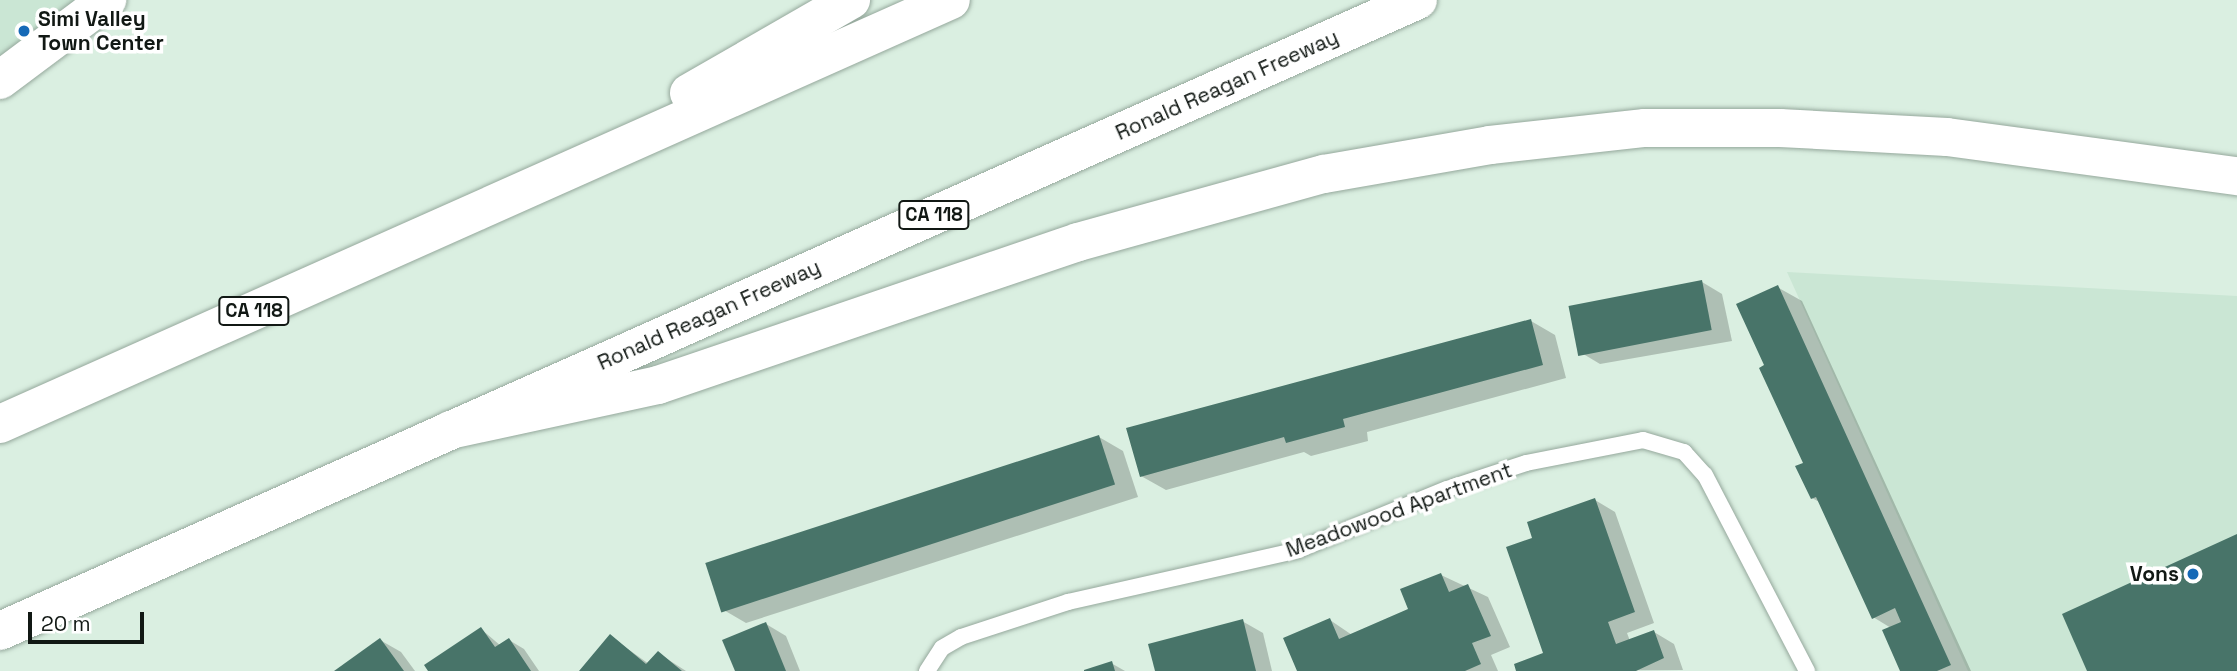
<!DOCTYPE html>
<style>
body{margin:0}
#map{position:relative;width:2237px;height:671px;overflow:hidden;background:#daefe1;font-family:"Space Grotesk",sans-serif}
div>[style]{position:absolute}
.built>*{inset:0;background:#cae6d4}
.shadow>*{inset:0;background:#0003}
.building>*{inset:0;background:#487469;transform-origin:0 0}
.roads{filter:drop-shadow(0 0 2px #95a89c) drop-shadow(0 0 2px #95a89c)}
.service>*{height:16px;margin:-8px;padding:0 8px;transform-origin:8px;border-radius:8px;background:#fff}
.tertiary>*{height:38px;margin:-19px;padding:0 19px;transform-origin:19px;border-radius:19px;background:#fff}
.motorway>*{height:38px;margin:-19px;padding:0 19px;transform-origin:19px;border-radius:19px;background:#fff}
.dots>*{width:19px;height:19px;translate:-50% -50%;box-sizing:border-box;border:4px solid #fff;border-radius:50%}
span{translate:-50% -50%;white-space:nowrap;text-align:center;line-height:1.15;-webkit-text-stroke:7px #fff;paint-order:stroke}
.shield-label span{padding:2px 5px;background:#fff;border:2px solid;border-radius:5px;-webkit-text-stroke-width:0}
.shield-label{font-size:19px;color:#111814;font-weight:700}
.poi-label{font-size:21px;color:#111814;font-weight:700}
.left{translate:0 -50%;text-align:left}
.right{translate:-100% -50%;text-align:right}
.street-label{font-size:21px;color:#111814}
.scale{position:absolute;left:28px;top:612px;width:116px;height:32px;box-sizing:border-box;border:4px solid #111814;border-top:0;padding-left:9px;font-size:21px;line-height:24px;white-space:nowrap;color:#111814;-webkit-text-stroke:5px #fff;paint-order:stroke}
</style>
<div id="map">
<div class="built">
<div style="clip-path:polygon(0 0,97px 0,0 61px)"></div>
<div style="clip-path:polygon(1787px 272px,2237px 296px,2237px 671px,1968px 671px)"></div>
</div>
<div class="shadow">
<div style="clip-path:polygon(1702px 282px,1722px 294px,1732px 341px,1600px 364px,1580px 352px)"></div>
<div style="clip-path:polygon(1777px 287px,1802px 301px,1971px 671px,1902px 671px,1891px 628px,1873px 617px,1821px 503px,1812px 498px,1805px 464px,1767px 366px)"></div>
<div style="clip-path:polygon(1531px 321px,1555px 335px,1566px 378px,1367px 432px,1368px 441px,1311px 456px,1304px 452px,1166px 490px,1141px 476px)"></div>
<div style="clip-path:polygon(1099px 437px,1123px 451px,1138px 497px,746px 623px,722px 609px)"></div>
<div style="clip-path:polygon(1595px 500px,1615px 512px,1654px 623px,1627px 633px,1630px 641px,1654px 632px,1674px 644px,1683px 670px,1518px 671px,1545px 654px,1534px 539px)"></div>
<div style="clip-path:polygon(1441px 575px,1488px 597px,1510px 647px,1491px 655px,1498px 671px,1299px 671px,1330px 620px,1352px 635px,1411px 610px)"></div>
<div style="clip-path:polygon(1242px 621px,1263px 633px,1272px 671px,1157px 671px)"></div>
<div style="clip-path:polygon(766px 624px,786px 636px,800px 671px,737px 671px)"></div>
<div style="clip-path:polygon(481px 629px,501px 646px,509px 640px,524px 649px,539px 671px,430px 671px)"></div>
<div style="clip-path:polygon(611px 637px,649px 664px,658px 653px,686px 671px,582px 671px)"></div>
<div style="clip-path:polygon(380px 640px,401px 652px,415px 671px,337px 671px)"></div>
<div style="clip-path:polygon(1111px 663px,1125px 671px,1088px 671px)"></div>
</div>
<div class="building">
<div style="left:1702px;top:280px;width:51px;height:136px;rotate:79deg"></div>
<div style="clip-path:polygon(1778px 285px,1951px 665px,1937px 671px,1900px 671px,1882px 630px,1901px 622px,1895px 608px,1872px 619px,1816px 497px,1811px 499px,1795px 466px,1803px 463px,1759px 368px,1764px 365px,1736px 304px)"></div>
<div style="clip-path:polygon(1531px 319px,1543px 365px,1343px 419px,1345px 427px,1286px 443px,1284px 437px,1140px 477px,1126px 428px)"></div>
<div style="left:1099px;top:435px;width:52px;height:414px;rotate:72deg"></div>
<div style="clip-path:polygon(1595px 498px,1635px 612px,1608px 622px,1616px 644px,1654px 630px,1664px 658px,1636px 671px,1516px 671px,1514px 664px,1543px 653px,1506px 547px,1532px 538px,1527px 522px)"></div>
<div style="clip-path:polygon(2237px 534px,2237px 671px,2087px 671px,2062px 614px)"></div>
<div style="clip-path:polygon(1441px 573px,1449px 592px,1468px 584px,1491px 636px,1472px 643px,1481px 664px,1465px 671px,1297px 671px,1283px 638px,1330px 618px,1339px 639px,1408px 609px,1400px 589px)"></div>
<div style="clip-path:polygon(1243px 619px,1256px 671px,1155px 671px,1148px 644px)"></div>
<div style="clip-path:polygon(766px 622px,786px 671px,735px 671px,722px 640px)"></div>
<div style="clip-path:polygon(481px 627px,495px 647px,509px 638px,531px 671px,428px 671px,424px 665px)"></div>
<div style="clip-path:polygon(610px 634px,646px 664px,658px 651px,682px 671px,579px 671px)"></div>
<div style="clip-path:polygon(380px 638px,404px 671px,334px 671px)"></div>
<div style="clip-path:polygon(1112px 661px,1115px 671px,1084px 671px,1084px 670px)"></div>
</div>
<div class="roads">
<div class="service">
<div style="left:927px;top:671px;width:27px;rotate:-57deg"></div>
<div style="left:942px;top:648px;width:22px;rotate:-30deg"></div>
<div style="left:961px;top:637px;width:113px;rotate:-18.1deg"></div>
<div style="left:1068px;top:602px;width:236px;rotate:-12.7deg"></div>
<div style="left:1298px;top:550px;width:161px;rotate:-22.3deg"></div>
<div style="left:1447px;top:489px;width:83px;rotate:-18.2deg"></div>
<div style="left:1526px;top:463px;width:119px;rotate:-11.1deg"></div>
<div style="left:1643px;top:440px;width:43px;rotate:16.3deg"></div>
<div style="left:1684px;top:452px;width:31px;rotate:48deg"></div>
<div style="left:1705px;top:475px;width:221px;rotate:62.5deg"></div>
</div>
<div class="tertiary">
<div style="left:0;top:80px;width:134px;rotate:-36.8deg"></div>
</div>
<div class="motorway">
<div style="left:689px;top:93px;width:187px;rotate:-29.9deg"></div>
<div style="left:0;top:424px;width:1041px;rotate:-24.03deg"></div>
<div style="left:450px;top:430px;width:213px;rotate:-12.2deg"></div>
<div style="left:658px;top:385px;width:444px;rotate:-18.8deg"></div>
<div style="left:1078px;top:242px;width:255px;rotate:-15.5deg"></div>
<div style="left:1324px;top:174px;width:169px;rotate:-9.9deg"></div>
<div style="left:1490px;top:145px;width:156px;rotate:-6.3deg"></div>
<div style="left:1645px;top:128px;width:135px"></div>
<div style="left:1780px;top:128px;width:167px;rotate:3.1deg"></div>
<div style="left:1947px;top:137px;width:293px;rotate:7.7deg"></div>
<div style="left:0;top:631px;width:1552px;rotate:-23.99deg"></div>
</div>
</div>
<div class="dots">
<div style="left:24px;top:31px;background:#1569b7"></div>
<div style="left:2193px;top:574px;background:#1569b7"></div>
</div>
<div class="shield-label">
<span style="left:934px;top:215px">CA 118</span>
<span style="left:254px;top:311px">CA 118</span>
</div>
<div class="poi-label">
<span class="left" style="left:38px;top:31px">Simi Valley<br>Town Center</span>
<span class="right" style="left:2179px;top:574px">Vons</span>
</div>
<div class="street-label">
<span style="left:1227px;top:85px;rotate:-24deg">Ronald Reagan Freeway</span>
<span style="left:709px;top:315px;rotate:-24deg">Ronald Reagan Freeway</span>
<span style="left:1399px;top:510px;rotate:-20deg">Meadowood Apartment</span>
</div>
<div class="scale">20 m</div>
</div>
